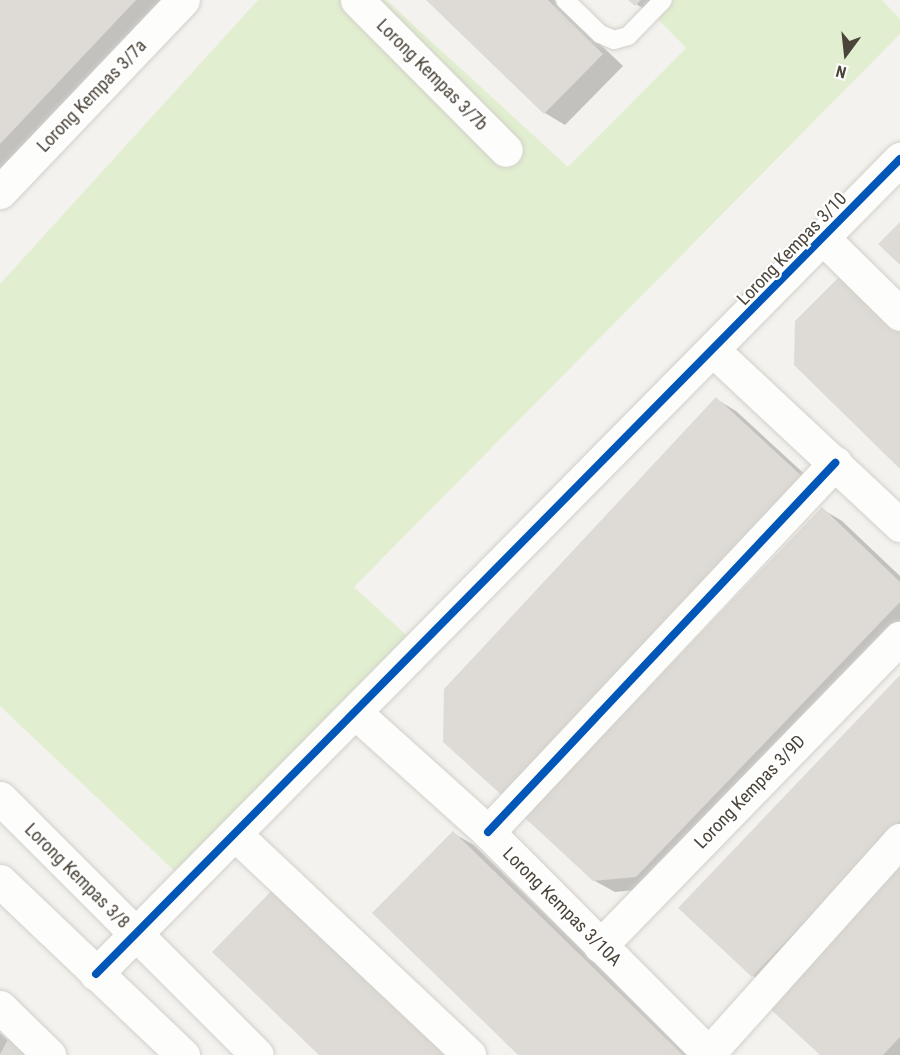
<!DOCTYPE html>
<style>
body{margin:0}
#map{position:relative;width:900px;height:1055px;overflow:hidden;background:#f4f2ee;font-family:"Roboto Condensed",sans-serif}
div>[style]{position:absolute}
.green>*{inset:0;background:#e1eecf}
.shadow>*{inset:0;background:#0003}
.building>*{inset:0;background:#dedbd6}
.roads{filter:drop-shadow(0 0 2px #d2d0cb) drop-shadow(0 0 2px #d2d0cb)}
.lane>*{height:18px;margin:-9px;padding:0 9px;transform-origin:9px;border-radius:9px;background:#fdfdfc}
.street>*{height:33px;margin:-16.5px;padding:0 16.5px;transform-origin:16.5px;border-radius:16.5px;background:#fdfdfc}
.cycleway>*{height:8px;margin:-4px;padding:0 4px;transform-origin:4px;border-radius:4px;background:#0057b8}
span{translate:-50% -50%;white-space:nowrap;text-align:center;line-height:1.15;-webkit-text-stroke:4.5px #fff;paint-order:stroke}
.street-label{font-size:18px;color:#4b4439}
.north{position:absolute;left:816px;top:24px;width:60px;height:60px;-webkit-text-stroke:4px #fff;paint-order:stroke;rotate:195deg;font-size:16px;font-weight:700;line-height:24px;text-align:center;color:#4b4439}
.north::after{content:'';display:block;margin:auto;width:21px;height:27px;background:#4b4439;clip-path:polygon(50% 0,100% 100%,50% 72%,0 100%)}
</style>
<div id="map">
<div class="green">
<div style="clip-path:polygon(258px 0,386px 0,568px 167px,686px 48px,657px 18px,674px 0,882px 0,900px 19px,900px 34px,354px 587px,415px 643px,183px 879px,0 706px,0 284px)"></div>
</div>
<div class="shadow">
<div style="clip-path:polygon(0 0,167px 0,0 177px)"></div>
<div style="clip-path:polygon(428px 0,554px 0,623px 66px,565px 125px,545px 113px)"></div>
<div style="clip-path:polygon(630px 0,673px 0,656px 17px)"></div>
<div style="clip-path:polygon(716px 399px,736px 411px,824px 492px,527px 810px)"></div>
<div style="clip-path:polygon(822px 509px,842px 521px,900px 576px,900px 635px,657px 888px,615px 892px,593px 880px)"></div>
<div style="clip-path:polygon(900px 677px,900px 854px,773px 988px,753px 976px)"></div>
<div style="clip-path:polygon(453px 833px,474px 845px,690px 1055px,520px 1055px)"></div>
<div style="clip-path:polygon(900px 869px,900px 1055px,822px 1055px)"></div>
<div style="clip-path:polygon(0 1033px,8px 1040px,0 1055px)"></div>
</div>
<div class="building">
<div style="clip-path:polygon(0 0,136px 0,0 144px)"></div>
<div style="clip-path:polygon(426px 0,548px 0,603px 54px,544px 114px)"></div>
<div style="clip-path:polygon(628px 0,641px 0,635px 6px)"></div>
<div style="clip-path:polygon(900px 222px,900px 265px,878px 244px)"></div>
<div style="clip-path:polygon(843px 273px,900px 329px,900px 469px,794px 365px,795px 321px)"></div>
<div style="clip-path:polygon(716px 397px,805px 479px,506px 799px,443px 742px,444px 689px)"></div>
<div style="clip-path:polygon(822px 507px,900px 582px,900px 602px,636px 877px,593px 881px,524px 817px)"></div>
<div style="clip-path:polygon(900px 675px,900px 821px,752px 977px,678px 908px)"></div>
<div style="clip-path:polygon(453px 831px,683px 1055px,518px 1055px,372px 913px)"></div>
<div style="clip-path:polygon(900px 867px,900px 1037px,883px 1055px,820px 1055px,766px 1005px)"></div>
<div style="clip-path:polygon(277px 885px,453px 1055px,319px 1055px,212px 952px)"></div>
<div style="clip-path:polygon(9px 1038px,27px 1055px,0 1055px)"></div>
</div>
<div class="roads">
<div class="lane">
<div style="left:565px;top:0;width:49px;rotate:44.2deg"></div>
<div style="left:600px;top:34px;width:15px;rotate:23deg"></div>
<div style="left:614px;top:40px;width:15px;rotate:-16deg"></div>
<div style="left:628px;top:36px;width:50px;rotate:-45.8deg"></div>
</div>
<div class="street">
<div style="left:357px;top:0;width:211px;rotate:45.2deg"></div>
<div style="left:0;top:192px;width:265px;rotate:-46.4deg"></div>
<div style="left:823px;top:238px;width:108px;rotate:44.6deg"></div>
<div style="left:714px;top:351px;width:255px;rotate:43.1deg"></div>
<div style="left:357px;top:714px;width:176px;rotate:42deg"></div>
<div style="left:488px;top:832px;width:315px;rotate:45.1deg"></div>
<div style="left:0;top:798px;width:363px;rotate:45deg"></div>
<div style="left:488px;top:832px;width:507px;rotate:-46.76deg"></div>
<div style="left:237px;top:836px;width:319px;rotate:43.3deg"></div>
<div style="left:0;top:881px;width:253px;rotate:43.6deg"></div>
<div style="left:600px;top:946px;width:430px;rotate:-45.8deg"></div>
<div style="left:96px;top:974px;width:1145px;rotate:-45.39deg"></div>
<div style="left:0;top:1007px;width:69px;rotate:44.4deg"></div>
<div style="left:708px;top:1054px;width:288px;rotate:-48.1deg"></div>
</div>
</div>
<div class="cycleway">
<div style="left:488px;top:832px;width:507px;rotate:-46.76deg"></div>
<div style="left:96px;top:974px;width:1145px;rotate:-45.39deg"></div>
</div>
<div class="street-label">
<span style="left:432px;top:75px;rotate:45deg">Lorong Kempas 3/7b</span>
<span style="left:92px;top:96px;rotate:-46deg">Lorong Kempas 3/7a</span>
<span style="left:792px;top:249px;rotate:-46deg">Lorong Kempas 3/10</span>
<span style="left:750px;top:792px;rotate:-46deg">Lorong Kempas 3/9D</span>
<span style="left:77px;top:876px;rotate:45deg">Lorong Kempas 3/8</span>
<span style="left:562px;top:907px;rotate:45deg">Lorong Kempas 3/10A</span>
</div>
<div class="north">N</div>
</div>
